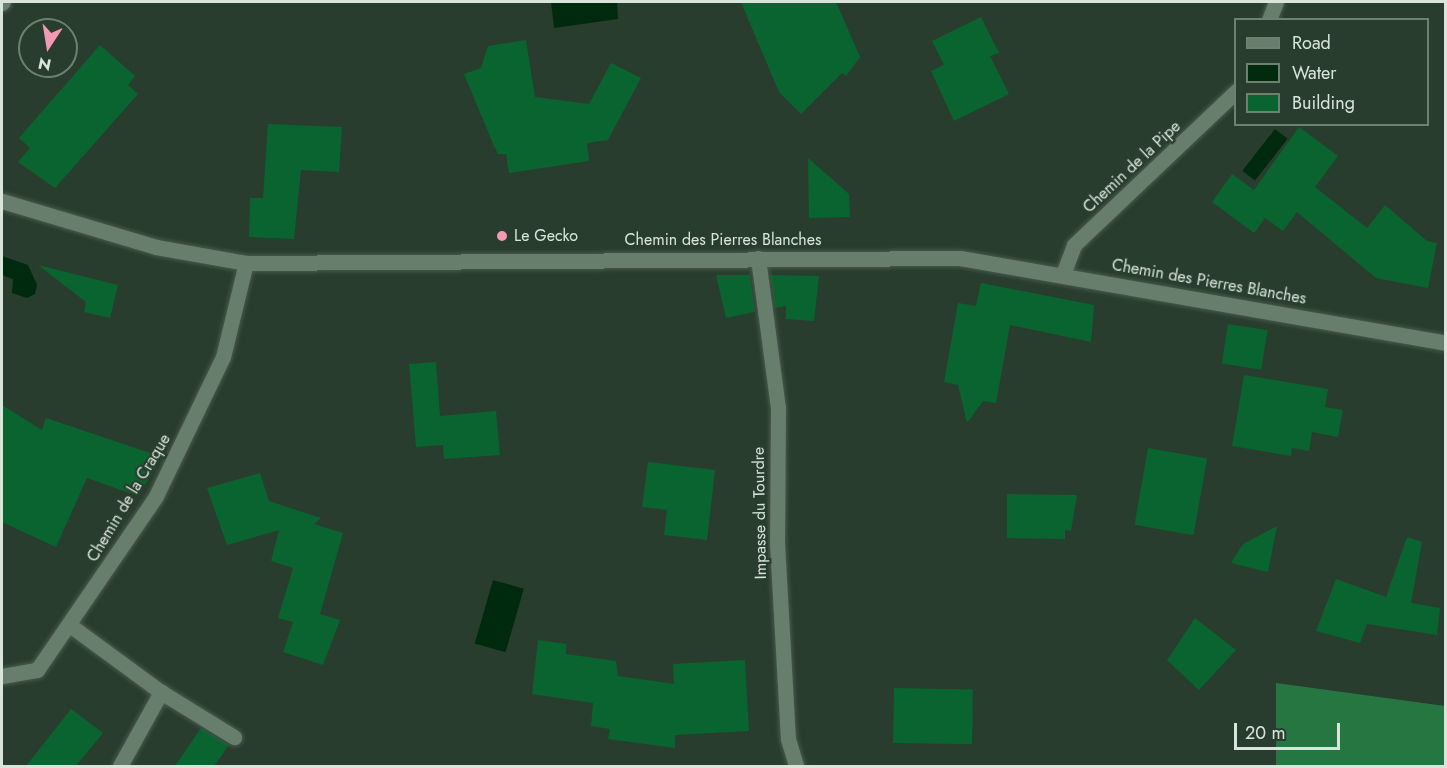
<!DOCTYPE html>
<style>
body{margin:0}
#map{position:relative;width:1447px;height:768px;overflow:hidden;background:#293d2e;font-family:Jost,sans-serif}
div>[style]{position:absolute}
.forest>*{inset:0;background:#257640}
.water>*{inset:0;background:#002a0e;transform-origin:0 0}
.building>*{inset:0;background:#0a642f;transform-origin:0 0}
.roads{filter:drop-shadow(0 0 2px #495a4d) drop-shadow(0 0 2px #495a4d)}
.minor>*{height:15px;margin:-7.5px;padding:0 7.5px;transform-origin:7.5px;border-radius:7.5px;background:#687e6c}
.dots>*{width:16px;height:16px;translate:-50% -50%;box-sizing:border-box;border:3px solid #293d2e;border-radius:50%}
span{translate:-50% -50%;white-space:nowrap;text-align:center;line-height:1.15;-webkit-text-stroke:4.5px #293d2e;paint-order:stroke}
.street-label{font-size:16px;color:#d9e5db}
.poi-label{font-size:16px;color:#d9e5db}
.left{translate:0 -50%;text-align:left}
.frame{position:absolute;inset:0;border:3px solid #d9e5db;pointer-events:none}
.legend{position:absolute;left:1234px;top:18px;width:195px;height:108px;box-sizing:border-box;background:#293d2e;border:2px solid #6f8073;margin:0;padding:8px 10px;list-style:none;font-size:18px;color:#d9e5db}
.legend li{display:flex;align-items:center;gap:12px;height:30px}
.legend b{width:30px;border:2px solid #6f8073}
.north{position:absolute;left:18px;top:18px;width:60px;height:60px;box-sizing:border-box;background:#293d2e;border:2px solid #6f8073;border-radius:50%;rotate:192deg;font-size:16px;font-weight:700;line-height:24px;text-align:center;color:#d9e5db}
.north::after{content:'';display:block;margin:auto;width:21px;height:27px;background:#f19ab3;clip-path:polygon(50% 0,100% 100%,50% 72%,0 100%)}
.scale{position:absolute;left:1234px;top:723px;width:106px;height:27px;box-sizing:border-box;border:3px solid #d9e5db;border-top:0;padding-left:8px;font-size:18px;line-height:21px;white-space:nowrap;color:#d9e5db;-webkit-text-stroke:4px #293d2e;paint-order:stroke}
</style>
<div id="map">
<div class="forest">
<div style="clip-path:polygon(1276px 683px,1445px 706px,1445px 766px,1276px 766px)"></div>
</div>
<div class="water">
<div style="clip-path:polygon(551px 2px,617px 2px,618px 19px,554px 28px)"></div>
<div style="left:1275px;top:129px;width:16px;height:53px;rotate:38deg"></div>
<div style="clip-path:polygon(2px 256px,28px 265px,37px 285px,35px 294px,27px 298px,12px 293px,13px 279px,2px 275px)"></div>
<div style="left:493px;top:580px;width:32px;height:66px;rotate:16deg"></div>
</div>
<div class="building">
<div style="clip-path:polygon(741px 2px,836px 2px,860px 57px,846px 76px,842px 73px,801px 114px,779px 92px)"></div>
<div style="clip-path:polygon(981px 17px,999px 53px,990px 56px,1009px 94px,954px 121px,931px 71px,944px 65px,932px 41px)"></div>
<div style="clip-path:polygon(526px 40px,535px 97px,589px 104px,611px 63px,641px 78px,608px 140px,587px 143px,589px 161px,509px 173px,506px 154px,498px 154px,494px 146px,464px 74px,481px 68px,488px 46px)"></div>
<div style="clip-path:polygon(100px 45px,135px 76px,128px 85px,138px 94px,55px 188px,18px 162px,30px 148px,19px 138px)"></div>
<div style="clip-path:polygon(268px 124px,342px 127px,339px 172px,301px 170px,294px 239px,249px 237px,250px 198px,263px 198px)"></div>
<div style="clip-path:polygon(1299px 127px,1338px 156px,1315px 187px,1367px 228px,1385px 205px,1427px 241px,1437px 243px,1428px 288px,1376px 278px,1297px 212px,1283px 231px,1265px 218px,1254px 233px,1212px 202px,1232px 174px,1254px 190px)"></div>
<div style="clip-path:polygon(808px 158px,849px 194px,850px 217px,809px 218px)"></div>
<div style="clip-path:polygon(38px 265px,118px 285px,110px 318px,84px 312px,86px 302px)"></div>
<div style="clip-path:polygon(716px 275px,750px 275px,755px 312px,726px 318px)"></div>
<div style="clip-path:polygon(770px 275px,819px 276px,814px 321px,786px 319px,786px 306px,775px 308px)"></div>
<div style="clip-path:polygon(981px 283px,1094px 305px,1091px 342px,1010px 325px,996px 403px,983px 401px,967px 423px,958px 385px,944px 382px,958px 303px,976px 306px)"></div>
<div style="left:1228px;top:324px;width:40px;height:40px;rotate:9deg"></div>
<div style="clip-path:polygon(436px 362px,440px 416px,496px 411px,500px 455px,444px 459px,443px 445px,416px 447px,409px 364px)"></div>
<div style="clip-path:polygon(1244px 375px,1328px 389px,1325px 407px,1343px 410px,1338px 437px,1312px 432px,1309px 451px,1292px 448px,1291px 456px,1232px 446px)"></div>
<div style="clip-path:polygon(2px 405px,42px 430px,46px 418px,162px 457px,138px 496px,87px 478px,56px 547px,2px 522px)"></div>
<div style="left:1148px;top:448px;width:60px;height:78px;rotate:10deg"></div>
<div style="clip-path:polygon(648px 462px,715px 470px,707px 540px,664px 535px,667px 510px,642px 507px)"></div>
<div style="clip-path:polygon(260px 473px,269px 501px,321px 518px,314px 524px,343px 533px,320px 614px,340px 620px,323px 665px,283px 652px,293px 622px,278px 618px,293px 568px,271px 561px,279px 530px,227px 545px,207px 488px)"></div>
<div style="clip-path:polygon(1007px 494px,1077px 495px,1071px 531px,1065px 530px,1065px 539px,1007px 538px)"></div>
<div style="clip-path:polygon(1277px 526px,1268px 572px,1231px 563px,1243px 544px)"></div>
<div style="clip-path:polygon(1407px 537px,1422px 542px,1411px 603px,1440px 608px,1437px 635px,1367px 624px,1360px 643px,1316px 631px,1336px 579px,1386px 597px)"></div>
<div style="clip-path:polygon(1195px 618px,1236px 650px,1199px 690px,1167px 660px)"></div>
<div style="clip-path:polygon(538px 640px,566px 644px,566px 654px,616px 661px,618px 676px,674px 684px,673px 664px,745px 660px,749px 731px,675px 735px,675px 748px,608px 739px,610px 729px,591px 726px,593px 703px,532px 694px)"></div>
<div style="left:894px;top:688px;width:79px;height:55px;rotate:1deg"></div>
<div style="clip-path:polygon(71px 709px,103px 733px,76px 766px,26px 766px)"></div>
<div style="clip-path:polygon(201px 728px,229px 745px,214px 766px,175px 766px)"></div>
</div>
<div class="roads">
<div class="minor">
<div style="left:2px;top:3px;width:1px;rotate:-45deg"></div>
<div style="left:1269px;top:20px;width:19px;rotate:-69deg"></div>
<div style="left:2px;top:201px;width:161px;rotate:16.6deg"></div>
<div style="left:156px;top:247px;width:91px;rotate:10.1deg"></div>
<div style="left:246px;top:263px;width:714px;rotate:-0.4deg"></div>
<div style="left:960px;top:258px;width:493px;rotate:9.9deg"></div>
<div style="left:758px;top:258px;width:150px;rotate:82.4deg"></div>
<div style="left:778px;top:407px;width:136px;rotate:90.4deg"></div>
<div style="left:777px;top:543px;width:196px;rotate:86.8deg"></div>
<div style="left:788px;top:739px;width:28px;rotate:73deg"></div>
<div style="left:1063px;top:274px;width:31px;rotate:-69deg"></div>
<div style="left:1074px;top:245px;width:224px;rotate:-43.5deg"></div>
<div style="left:71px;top:626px;width:112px;rotate:36.3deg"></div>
<div style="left:161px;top:692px;width:86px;rotate:31.7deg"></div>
<div style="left:2px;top:676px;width:36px;rotate:-10deg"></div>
<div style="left:37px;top:670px;width:211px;rotate:-55.6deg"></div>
<div style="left:156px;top:496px;width:154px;rotate:-64.3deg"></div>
<div style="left:223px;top:357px;width:97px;rotate:-76.3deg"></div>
<div style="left:120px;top:766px;width:85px;rotate:-61deg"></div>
</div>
</div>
<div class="dots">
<div style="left:502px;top:236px;background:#f19ab3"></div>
</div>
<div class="street-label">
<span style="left:1132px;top:167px;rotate:-43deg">Chemin de la Pipe</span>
<span style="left:723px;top:240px">Chemin des Pierres Blanches</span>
<span style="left:1209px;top:282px;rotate:10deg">Chemin des Pierres Blanches</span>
<span style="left:129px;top:498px;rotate:-59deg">Chemin de la Craque</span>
<span style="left:760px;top:513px;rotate:-91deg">Impasse du Tourdre</span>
</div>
<div class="poi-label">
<span class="left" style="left:514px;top:236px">Le Gecko</span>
</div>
<div class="frame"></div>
<ul class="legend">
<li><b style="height:8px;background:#687e6c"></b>Road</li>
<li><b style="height:16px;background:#002a0e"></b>Water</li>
<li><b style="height:16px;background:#0a642f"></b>Building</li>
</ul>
<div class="north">N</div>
<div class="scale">20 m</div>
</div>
